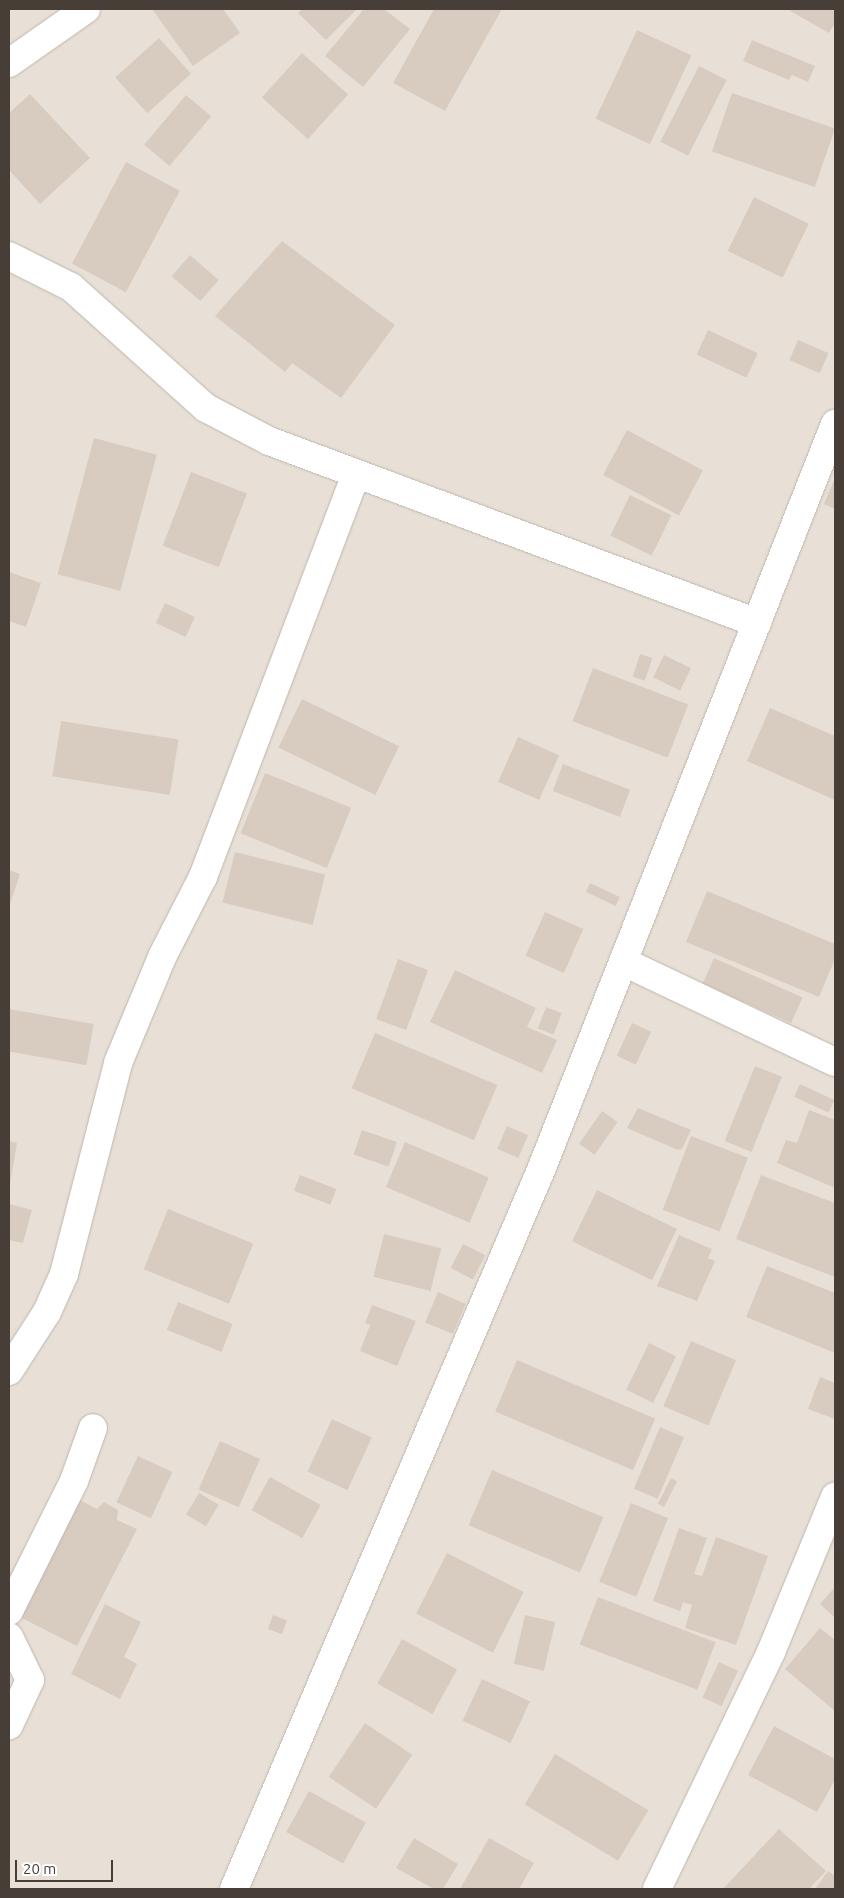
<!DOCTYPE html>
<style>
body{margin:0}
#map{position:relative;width:844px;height:1898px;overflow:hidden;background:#f4efe9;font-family:Ubuntu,sans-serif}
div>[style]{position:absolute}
.residential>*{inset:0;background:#e8e0d7;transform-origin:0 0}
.building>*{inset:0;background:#d8ccc1;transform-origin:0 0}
.roads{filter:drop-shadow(0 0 1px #bfb5ac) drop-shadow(0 0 1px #bfb5ac)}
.minor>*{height:28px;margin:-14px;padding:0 14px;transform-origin:14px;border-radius:14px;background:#fff}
span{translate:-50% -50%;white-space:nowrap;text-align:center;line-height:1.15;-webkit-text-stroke:4.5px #fff;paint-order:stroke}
.frame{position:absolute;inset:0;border:10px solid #473e37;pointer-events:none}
.scale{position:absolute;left:15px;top:1860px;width:98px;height:22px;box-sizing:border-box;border:2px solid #473e37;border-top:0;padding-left:6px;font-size:15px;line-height:18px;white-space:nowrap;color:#473e37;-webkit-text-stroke:4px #fff;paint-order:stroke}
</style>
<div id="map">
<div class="residential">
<div style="left:9px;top:9px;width:826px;height:1880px"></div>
</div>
<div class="building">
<div style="clip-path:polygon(152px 9px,223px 9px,240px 33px,193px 66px)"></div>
<div style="clip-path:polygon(302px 9px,357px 9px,326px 40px,298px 13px)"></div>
<div style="clip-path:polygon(364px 9px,384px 9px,410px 29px,363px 87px,325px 56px)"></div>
<div style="clip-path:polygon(434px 9px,502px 9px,445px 111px,393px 83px)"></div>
<div style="clip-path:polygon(787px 9px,835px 9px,835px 23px,829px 33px)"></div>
<div style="left:637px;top:30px;width:60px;height:98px;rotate:25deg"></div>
<div style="left:159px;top:38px;width:48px;height:59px;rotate:48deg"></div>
<div style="clip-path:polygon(752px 40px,815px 66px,808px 82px,792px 75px,789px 80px,743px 61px)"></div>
<div style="left:302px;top:53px;width:62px;height:60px;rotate:42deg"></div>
<div style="left:699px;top:66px;width:31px;height:85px;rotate:27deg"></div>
<div style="left:732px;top:93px;width:109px;height:62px;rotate:19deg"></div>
<div style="clip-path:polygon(30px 94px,90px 158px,40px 204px,9px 170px,9px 113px)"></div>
<div style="left:186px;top:95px;width:33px;height:65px;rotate:40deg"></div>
<div style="left:126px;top:162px;width:61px;height:115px;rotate:28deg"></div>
<div style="left:754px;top:197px;width:61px;height:60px;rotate:26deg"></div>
<div style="clip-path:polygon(282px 241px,395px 325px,341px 398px,292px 363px,285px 372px,215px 316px)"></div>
<div style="left:190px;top:255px;width:38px;height:28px;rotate:41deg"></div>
<div style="left:708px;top:330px;width:55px;height:27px;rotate:25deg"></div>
<div style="left:798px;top:340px;width:33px;height:22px;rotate:23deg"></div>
<div style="left:627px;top:430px;width:86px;height:51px;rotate:28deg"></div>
<div style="left:94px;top:438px;width:65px;height:141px;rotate:15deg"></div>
<div style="left:191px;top:472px;width:60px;height:79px;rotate:21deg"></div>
<div style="clip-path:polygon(835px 478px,835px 509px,824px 504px)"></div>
<div style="left:630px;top:495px;width:46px;height:45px;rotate:26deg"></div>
<div style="clip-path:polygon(9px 572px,41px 583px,26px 627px,9px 621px)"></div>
<div style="left:165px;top:603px;width:33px;height:22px;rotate:25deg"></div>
<div style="left:640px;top:654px;width:13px;height:24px;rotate:18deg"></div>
<div style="left:664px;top:655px;width:30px;height:25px;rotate:26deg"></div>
<div style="left:593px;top:668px;width:102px;height:57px;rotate:21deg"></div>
<div style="left:302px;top:699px;width:108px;height:54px;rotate:26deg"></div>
<div style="clip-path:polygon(770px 708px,835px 736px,835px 800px,747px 761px)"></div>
<div style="left:61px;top:721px;width:119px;height:56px;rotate:9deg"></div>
<div style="left:518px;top:737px;width:45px;height:49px;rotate:24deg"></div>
<div style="left:563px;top:764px;width:72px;height:29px;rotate:21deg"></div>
<div style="left:265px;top:773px;width:93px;height:65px;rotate:22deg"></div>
<div style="left:235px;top:852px;width:93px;height:52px;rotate:14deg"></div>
<div style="clip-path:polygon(9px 870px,20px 874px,9px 907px)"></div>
<div style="left:590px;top:883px;width:33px;height:10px;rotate:25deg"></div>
<div style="clip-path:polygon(707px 891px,835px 944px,835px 959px,819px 997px,686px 942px)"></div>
<div style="left:545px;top:912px;width:42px;height:48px;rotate:24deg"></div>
<div style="left:714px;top:958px;width:97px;height:28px;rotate:24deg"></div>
<div style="left:398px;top:959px;width:32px;height:64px;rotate:20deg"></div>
<div style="clip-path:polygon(455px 970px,536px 1008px,527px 1027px,557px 1040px,542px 1073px,430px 1022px)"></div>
<div style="left:546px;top:1007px;width:17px;height:23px;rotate:21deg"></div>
<div style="left:9px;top:1009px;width:86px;height:42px;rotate:10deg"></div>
<div style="left:632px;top:1023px;width:21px;height:36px;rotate:25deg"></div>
<div style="left:375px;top:1033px;width:133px;height:60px;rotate:23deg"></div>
<div style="left:755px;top:1066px;width:29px;height:81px;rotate:22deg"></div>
<div style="left:800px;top:1084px;width:38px;height:14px;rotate:25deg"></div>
<div style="clip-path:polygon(638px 1108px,691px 1130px,682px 1149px,678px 1150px,627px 1128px)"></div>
<div style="clip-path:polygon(809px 1110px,835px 1120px,835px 1188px,777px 1163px,786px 1140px,797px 1143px)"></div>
<div style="left:602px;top:1111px;width:19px;height:40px;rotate:35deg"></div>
<div style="left:507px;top:1126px;width:23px;height:25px;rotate:23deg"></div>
<div style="left:362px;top:1130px;width:37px;height:26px;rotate:19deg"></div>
<div style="left:691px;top:1136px;width:61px;height:79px;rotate:21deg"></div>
<div style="clip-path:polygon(9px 1141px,17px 1143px,10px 1185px,9px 1184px)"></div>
<div style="left:405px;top:1142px;width:91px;height:49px;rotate:23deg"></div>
<div style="left:300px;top:1175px;width:39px;height:17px;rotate:21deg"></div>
<div style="clip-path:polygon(761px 1175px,835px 1203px,835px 1277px,736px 1239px)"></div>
<div style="left:597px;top:1190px;width:89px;height:57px;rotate:26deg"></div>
<div style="clip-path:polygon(9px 1204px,32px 1210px,23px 1243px,9px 1240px)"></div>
<div style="left:168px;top:1209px;width:92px;height:65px;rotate:22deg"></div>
<div style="left:384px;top:1234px;width:59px;height:44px;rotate:14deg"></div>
<div style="clip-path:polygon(679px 1235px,712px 1249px,708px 1258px,715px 1261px,697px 1301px,657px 1286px)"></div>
<div style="left:463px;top:1244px;width:25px;height:27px;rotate:27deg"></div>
<div style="clip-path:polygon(767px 1266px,835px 1293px,835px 1353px,746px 1317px)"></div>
<div style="left:438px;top:1292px;width:30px;height:33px;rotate:23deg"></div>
<div style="left:178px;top:1302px;width:59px;height:30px;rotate:22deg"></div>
<div style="clip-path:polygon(372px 1305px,416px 1321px,397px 1366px,360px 1351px,370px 1325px,365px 1323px)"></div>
<div style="left:691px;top:1341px;width:49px;height:71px;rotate:23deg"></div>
<div style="left:649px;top:1343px;width:30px;height:52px;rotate:26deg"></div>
<div style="left:517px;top:1360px;width:150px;height:56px;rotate:23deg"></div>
<div style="clip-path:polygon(820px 1377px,835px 1383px,835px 1419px,808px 1409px)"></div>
<div style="left:332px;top:1419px;width:44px;height:58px;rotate:25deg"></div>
<div style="left:660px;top:1427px;width:26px;height:67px;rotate:23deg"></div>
<div style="left:220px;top:1441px;width:44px;height:53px;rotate:24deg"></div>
<div style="left:138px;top:1456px;width:38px;height:51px;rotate:25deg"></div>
<div style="left:492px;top:1470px;width:121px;height:60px;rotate:23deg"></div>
<div style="left:270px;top:1477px;width:58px;height:38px;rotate:29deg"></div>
<div style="left:671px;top:1478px;width:7px;height:29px;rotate:27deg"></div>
<div style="left:199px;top:1493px;width:23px;height:25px;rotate:31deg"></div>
<div style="clip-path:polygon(78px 1499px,97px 1509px,104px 1502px,118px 1510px,117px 1520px,137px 1529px,77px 1646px,18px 1616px)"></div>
<div style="left:631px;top:1503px;width:40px;height:85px;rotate:22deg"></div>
<div style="clip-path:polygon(679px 1528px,707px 1538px,694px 1574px,702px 1576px,716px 1537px,768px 1556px,736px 1645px,685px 1628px,692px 1605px,683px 1602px,680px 1611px,653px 1601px)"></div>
<div style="left:447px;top:1553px;width:86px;height:68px;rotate:27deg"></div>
<div style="clip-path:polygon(835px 1587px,835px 1618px,820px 1604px)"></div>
<div style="left:598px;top:1597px;width:126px;height:51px;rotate:21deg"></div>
<div style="clip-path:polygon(105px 1604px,141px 1622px,124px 1657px,137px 1664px,120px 1699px,71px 1674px)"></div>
<div style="left:273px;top:1615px;width:15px;height:15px;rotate:20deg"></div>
<div style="left:525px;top:1615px;width:31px;height:50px;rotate:13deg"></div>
<div style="clip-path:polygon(820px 1628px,835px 1640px,835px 1711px,785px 1669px)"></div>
<div style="left:402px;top:1639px;width:63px;height:51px;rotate:29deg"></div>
<div style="left:719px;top:1662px;width:21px;height:39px;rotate:25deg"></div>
<div style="left:482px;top:1679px;width:53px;height:46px;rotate:25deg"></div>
<div style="left:365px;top:1723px;width:57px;height:65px;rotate:34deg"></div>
<div style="clip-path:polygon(774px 1726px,835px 1759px,835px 1780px,817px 1812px,748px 1775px)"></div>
<div style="left:555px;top:1754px;width:109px;height:59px;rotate:31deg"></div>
<div style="left:309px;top:1791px;width:65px;height:47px;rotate:29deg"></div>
<div style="clip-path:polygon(779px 1829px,826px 1871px,809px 1889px,723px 1889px)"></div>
<div style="clip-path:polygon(414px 1838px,458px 1864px,443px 1889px,434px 1889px,396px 1868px)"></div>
<div style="clip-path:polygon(489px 1838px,534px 1863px,519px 1889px,460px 1889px)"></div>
<div style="clip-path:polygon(828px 1871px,835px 1876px,835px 1889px,815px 1889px)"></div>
</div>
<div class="roads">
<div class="minor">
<div style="left:9px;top:63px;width:94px;rotate:-35deg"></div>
<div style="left:9px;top:256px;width:69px;rotate:26.6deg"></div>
<div style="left:71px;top:287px;width:181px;rotate:41.9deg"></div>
<div style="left:206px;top:408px;width:71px;rotate:27.6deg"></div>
<div style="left:269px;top:441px;width:521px;rotate:20.45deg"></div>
<div style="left:624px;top:962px;width:233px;rotate:25.4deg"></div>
<div style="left:9px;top:1371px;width:70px;rotate:-57.2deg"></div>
<div style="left:47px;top:1312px;width:42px;rotate:-65.9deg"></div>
<div style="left:64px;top:1274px;width:218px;rotate:-75.6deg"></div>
<div style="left:118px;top:1063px;width:117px;rotate:-67.4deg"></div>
<div style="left:163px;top:955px;width:88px;rotate:-62.9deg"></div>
<div style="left:203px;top:877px;width:431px;rotate:-69.2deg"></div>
<div style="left:9px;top:1611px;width:145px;rotate:-63.4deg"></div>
<div style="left:74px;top:1481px;width:56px;rotate:-70.3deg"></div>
<div style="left:9px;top:1637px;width:48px;rotate:64deg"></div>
<div style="left:30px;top:1680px;width:50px;rotate:115deg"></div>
<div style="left:234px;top:1889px;width:782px;rotate:-66.88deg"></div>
<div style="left:541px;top:1170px;width:802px;rotate:-68.49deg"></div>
<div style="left:657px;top:1889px;width:263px;rotate:-64.3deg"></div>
<div style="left:771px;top:1652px;width:168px;rotate:-67.6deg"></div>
</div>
</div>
<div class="frame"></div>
<div class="scale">20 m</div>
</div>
